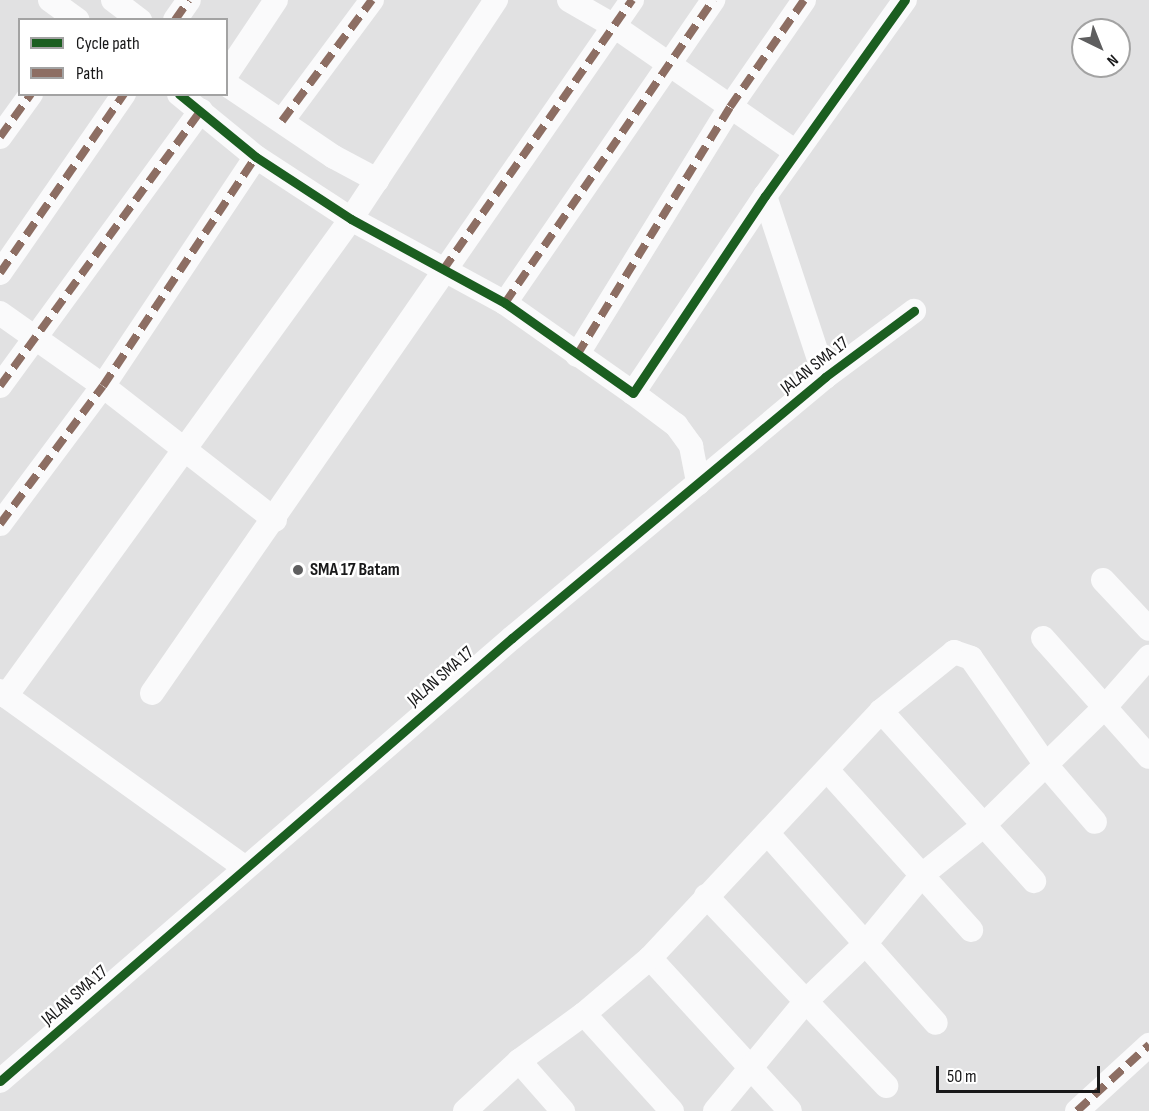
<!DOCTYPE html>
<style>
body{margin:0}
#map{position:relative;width:1149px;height:1111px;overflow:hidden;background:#e1e1e2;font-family:"Sofia Sans Condensed",sans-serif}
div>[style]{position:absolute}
.minor>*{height:24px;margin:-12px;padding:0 12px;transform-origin:12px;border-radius:12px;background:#fafafb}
.quiet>*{height:8px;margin-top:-4px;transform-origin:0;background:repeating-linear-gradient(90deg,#8d6e63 0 15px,transparent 0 23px)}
.cycleway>*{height:9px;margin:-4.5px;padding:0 4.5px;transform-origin:4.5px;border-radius:4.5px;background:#1b5e20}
.dots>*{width:16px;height:16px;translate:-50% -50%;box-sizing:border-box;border:3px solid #fff;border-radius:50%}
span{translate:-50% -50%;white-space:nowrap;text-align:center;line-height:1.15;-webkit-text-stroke:5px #fff;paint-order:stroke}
.street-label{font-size:18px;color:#181819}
.poi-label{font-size:18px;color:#181819;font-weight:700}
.left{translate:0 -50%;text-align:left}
.legend{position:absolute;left:18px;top:18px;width:210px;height:78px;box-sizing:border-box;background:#fff;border:2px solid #a3a3a3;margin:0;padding:8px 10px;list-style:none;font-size:18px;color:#181819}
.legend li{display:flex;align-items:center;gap:12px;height:30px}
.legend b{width:30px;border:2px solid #a3a3a3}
.north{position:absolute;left:1071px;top:18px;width:60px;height:60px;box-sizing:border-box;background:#fff;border:2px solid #a3a3a3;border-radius:50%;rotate:137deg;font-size:16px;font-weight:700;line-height:24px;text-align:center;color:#181819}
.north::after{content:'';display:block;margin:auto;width:21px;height:27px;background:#5e5e5f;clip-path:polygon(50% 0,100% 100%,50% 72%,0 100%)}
.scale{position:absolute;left:936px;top:1066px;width:164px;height:27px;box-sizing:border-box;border:3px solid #181819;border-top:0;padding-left:8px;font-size:18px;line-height:21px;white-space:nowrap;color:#181819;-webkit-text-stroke:4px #fff;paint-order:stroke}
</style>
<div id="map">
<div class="minor">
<div style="left:50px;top:0;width:34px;rotate:36deg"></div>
<div style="left:113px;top:0;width:34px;rotate:37deg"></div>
<div style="left:569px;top:0;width:52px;rotate:30deg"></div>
<div style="left:614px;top:26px;width:221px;rotate:34.7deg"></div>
<div style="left:175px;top:20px;width:24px;rotate:-55deg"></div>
<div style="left:226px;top:75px;width:90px;rotate:-56.3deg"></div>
<div style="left:226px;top:84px;width:130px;rotate:34.1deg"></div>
<div style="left:334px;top:157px;width:49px;rotate:28.1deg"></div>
<div style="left:179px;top:94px;width:99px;rotate:39.3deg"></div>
<div style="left:256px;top:157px;width:113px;rotate:33.1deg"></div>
<div style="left:351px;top:219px;width:175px;rotate:28.6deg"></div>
<div style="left:505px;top:303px;width:156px;rotate:35.1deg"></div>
<div style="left:633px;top:393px;width:237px;rotate:-56.2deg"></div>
<div style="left:765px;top:196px;width:241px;rotate:-54.5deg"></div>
<div style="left:282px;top:121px;width:151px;rotate:-53.4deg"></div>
<div style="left:0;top:137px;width:53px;rotate:-54.2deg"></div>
<div style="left:765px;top:196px;width:191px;rotate:71.7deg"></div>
<div style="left:0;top:273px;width:218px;rotate:-55.3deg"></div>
<div style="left:505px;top:303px;width:368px;rotate:-55.5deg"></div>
<div style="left:0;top:313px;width:126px;rotate:35.3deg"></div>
<div style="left:103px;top:386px;width:218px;rotate:37.9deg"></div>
<div style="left:577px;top:355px;width:291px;rotate:-58.3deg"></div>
<div style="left:730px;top:107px;width:130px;rotate:-55.3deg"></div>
<div style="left:0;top:386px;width:341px;rotate:-53.9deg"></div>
<div style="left:633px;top:393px;width:54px;rotate:36.7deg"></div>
<div style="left:676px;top:425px;width:26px;rotate:54deg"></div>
<div style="left:691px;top:446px;width:38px;rotate:79deg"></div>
<div style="left:0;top:524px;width:172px;rotate:-53.3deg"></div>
<div style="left:103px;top:386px;width:275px;rotate:-56.3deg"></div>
<div style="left:1103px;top:580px;width:67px;rotate:46.8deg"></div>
<div style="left:1043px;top:638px;width:159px;rotate:48.3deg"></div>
<div style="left:0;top:691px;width:8px;rotate:40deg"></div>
<div style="left:6px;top:696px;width:589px;rotate:-54.12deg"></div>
<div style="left:351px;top:219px;width:263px;rotate:-56.5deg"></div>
<div style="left:152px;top:693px;width:843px;rotate:-55.29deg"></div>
<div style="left:6px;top:696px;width:294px;rotate:35.7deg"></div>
<div style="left:881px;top:711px;width:229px;rotate:48deg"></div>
<div style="left:828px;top:771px;width:214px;rotate:48deg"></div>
<div style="left:769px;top:835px;width:251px;rotate:48.4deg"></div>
<div style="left:706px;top:896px;width:262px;rotate:46.5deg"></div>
<div style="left:650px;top:958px;width:207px;rotate:47.5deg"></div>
<div style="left:584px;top:1014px;width:87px;rotate:-40.3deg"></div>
<div style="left:650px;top:958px;width:338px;rotate:-46.9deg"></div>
<div style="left:881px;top:711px;width:94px;rotate:-38.9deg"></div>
<div style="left:954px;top:652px;width:18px;rotate:19deg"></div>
<div style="left:971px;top:658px;width:131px;rotate:55deg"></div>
<div style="left:1046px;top:765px;width:75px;rotate:49.3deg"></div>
<div style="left:519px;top:1061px;width:67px;rotate:48.7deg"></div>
<div style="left:0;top:1081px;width:677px;rotate:-40.87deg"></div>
<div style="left:512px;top:638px;width:408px;rotate:-39.8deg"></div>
<div style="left:825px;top:377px;width:111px;rotate:-36.6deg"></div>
<div style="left:465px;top:1111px;width:74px;rotate:-42.8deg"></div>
<div style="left:519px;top:1061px;width:80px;rotate:-35.9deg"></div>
<div style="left:584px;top:1014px;width:131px;rotate:47.8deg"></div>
<div style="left:715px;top:1111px;width:143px;rotate:-50.4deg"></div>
<div style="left:806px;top:1001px;width:82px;rotate:-44deg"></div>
<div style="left:865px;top:944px;width:89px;rotate:-50.4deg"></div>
<div style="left:922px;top:875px;width:78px;rotate:-38.8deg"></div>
<div style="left:983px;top:826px;width:170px;rotate:-44.3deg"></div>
<div style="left:1105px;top:707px;width:67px;rotate:-48.7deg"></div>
<div style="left:1077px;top:1111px;width:98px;rotate:-42.5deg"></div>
</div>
<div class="quiet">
<div style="left:175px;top:20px;width:24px;rotate:-55deg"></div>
<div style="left:282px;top:121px;width:151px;rotate:-53.4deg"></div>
<div style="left:0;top:137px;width:53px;rotate:-54.2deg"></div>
<div style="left:443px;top:270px;width:330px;rotate:-55deg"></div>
<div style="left:0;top:273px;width:218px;rotate:-55.3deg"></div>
<div style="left:505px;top:303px;width:368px;rotate:-55.5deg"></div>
<div style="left:577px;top:355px;width:291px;rotate:-58.3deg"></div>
<div style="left:730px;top:107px;width:130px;rotate:-55.3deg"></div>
<div style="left:0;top:386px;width:341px;rotate:-53.9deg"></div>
<div style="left:0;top:524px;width:172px;rotate:-53.3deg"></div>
<div style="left:103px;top:386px;width:275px;rotate:-56.3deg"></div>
<div style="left:1077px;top:1111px;width:98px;rotate:-42.5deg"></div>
</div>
<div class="cycleway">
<div style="left:179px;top:94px;width:99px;rotate:39.3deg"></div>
<div style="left:256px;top:157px;width:113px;rotate:33.1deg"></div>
<div style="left:351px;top:219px;width:175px;rotate:28.6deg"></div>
<div style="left:505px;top:303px;width:156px;rotate:35.1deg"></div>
<div style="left:633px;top:393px;width:237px;rotate:-56.2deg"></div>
<div style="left:765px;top:196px;width:241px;rotate:-54.5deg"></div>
<div style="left:0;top:1081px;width:677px;rotate:-40.87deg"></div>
<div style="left:512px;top:638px;width:408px;rotate:-39.8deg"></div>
<div style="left:825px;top:377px;width:111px;rotate:-36.6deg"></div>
</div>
<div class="dots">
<div style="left:298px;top:570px;background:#5e5e5f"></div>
</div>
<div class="street-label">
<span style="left:815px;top:366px;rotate:-38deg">JALAN SMA 17</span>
<span style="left:441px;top:677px;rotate:-41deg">JALAN SMA 17</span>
<span style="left:75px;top:996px;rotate:-41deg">JALAN SMA 17</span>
</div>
<div class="poi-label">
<span class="left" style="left:310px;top:570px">SMA 17 Batam</span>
</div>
<ul class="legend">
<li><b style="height:8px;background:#1b5e20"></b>Cycle path</li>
<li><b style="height:8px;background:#8d6e63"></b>Path</li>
</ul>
<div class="north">N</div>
<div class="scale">50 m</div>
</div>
